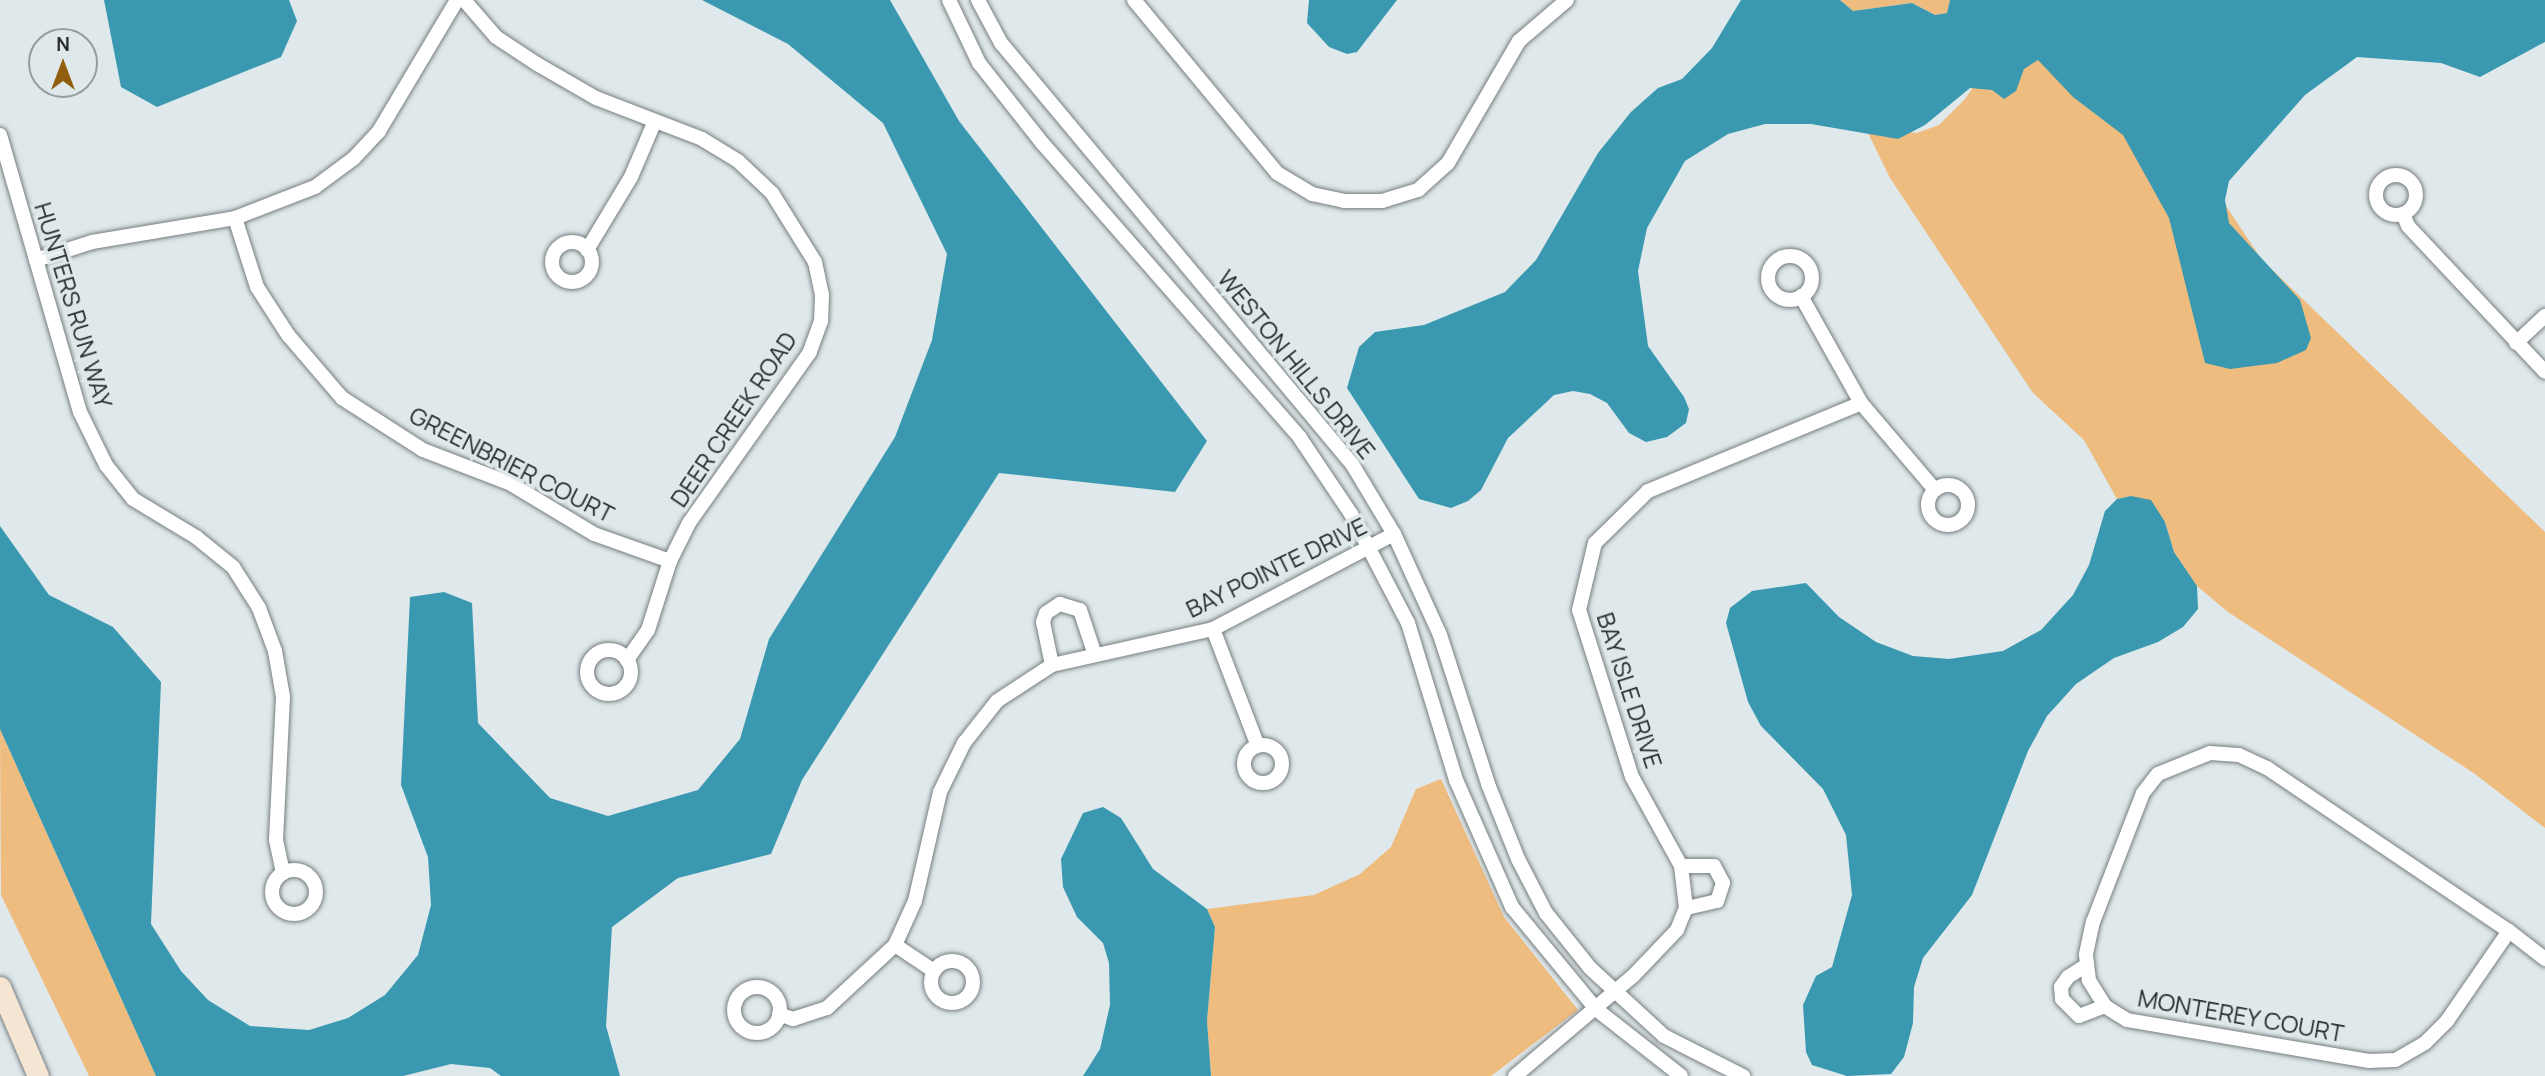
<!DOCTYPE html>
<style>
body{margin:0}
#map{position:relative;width:2545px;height:1076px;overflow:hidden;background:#dfe8ea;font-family:Manrope,sans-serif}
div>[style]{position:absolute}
.green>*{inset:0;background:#efbc7f}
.water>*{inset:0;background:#3a99b0}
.roads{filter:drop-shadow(0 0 2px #777e80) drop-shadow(0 0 2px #777e80)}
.street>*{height:14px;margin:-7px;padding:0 7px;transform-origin:7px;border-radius:7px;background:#fff}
.street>.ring{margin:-7px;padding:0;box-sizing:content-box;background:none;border:14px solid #fff;border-radius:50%}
.secondary>*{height:21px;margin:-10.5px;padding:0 10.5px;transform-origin:10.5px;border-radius:10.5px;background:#f5e6d4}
span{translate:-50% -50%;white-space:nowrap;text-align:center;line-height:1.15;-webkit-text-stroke:7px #dfe8ea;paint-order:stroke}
.street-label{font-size:24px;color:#2a2d2e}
.north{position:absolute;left:28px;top:28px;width:70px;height:70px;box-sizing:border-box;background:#dfe8ea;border:2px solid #979d9f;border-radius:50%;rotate:0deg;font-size:19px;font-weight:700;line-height:28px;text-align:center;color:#2a2d2e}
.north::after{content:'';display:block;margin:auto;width:24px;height:32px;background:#905e0d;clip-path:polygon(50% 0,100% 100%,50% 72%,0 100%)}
</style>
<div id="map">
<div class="green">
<div style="clip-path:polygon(1840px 0,1950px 0,1947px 13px,1935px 15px,1912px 3px,1853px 11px)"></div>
<div style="clip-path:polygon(2089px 0,2262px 260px,2545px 532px,2545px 828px,2475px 774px,2228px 612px,2197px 586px,2174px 552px,2165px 522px,2131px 496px,2117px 499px,2084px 440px,2033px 393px,1890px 178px,1866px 129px,1917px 133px,1939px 125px,1965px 99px,1987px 67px)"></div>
<div style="clip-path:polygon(0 729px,156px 1076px,89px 1076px,1px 895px)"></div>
<div style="clip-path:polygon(1441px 779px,1504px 917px,1578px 1010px,1491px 1076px,1211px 1076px,1207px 1021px,1215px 927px,1207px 909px,1314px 895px,1360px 874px,1391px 847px,1416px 789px)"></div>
</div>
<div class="water">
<div style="clip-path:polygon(104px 0,289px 0,297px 21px,281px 57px,157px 107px,121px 87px)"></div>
<div style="clip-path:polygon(702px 0,890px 0,959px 121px,1207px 441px,1175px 492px,999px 473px,802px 780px,771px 854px,678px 878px,612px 927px,606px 1026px,620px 1076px,501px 1076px,490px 1068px,451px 1064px,403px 1076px,156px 1076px,0 729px,0 526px,49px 595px,113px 627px,161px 682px,151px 924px,181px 971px,208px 1000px,250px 1026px,309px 1030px,348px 1018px,385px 995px,418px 955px,431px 905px,428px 857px,401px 785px,410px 597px,444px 592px,472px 603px,478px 723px,550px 798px,608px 816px,698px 790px,740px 739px,769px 639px,895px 437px,932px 340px,947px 254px,883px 123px,788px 44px)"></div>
<div style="clip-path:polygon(1309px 0,1397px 0,1357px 52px,1347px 54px,1329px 47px,1307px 23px)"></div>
<div style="clip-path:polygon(1741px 0,1840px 0,1853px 11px,1912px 3px,1935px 15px,1947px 13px,1950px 0,2545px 0,2545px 42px,2480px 77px,2441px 63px,2357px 57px,2305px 95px,2229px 181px,2225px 200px,2229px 223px,2300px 300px,2311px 338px,2306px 350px,2277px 363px,2230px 369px,2205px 363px,2169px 218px,2123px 135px,2073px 97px,2038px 60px,2024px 69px,2016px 91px,2004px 99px,1992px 90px,1970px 88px,1925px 125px,1898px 139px,1811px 124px,1765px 124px,1728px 134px,1685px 161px,1647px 228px,1638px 271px,1648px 346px,1684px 397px,1689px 409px,1686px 423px,1667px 437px,1646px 442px,1629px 433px,1607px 403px,1590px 394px,1573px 391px,1554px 395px,1508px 438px,1481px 490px,1468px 501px,1451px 508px,1419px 499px,1347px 388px,1359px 347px,1375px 332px,1424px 325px,1505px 292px,1536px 260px,1598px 153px,1631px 112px,1658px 88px,1682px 79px,1712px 48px)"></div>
<div style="clip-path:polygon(2131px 496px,2151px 500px,2165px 522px,2174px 552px,2197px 586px,2198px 609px,2183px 627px,2158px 642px,2114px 658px,2076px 684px,2047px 716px,2028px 751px,1972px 895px,1923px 958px,1914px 987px,1913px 1023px,1904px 1057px,1891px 1074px,1847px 1076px,1812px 1065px,1806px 1052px,1803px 1005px,1816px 976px,1832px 967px,1852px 895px,1846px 835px,1823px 789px,1761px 726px,1748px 702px,1726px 623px,1730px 608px,1752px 591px,1806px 583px,1839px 617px,1876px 642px,1913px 656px,1949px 659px,2003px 651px,2041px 630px,2073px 595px,2089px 565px,2105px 511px,2117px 499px)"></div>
<div style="clip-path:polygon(1103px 807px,1121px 818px,1153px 869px,1207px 909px,1215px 927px,1207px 1021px,1211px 1076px,1083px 1076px,1100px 1049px,1110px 1005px,1109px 963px,1103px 943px,1077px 917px,1063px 887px,1061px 859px,1083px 813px)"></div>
</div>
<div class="roads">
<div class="street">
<div style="left:464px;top:0;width:49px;rotate:49.1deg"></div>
<div style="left:496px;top:37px;width:49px;rotate:33.4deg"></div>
<div style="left:537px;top:64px;width:68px;rotate:30deg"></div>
<div style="left:596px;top:98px;width:114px;rotate:21.1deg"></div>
<div style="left:702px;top:139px;width:42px;rotate:31.4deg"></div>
<div style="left:738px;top:161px;width:47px;rotate:43.3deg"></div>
<div style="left:772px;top:193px;width:81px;rotate:58.1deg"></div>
<div style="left:815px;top:262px;width:34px;rotate:78deg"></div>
<div style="left:822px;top:295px;width:26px;rotate:92deg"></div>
<div style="left:821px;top:321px;width:33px;rotate:110deg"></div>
<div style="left:810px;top:352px;width:209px;rotate:125.3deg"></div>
<div style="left:689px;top:523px;width:42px;rotate:116.6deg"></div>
<div style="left:670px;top:561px;width:72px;rotate:107.7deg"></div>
<div style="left:648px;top:630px;width:37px;rotate:125deg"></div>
<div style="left:949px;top:0;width:70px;rotate:64.5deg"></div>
<div style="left:979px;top:63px;width:103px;rotate:51.7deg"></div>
<div style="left:1043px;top:144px;width:390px;rotate:48.8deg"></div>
<div style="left:1300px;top:438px;width:92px;rotate:56.1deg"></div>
<div style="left:1351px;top:514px;width:123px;rotate:62.4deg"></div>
<div style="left:1408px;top:623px;width:164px;rotate:73deg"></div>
<div style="left:1456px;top:780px;width:139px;rotate:66.2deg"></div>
<div style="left:1512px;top:907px;width:132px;rotate:50.5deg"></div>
<div style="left:1596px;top:1009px;width:108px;rotate:38.2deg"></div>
<div style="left:978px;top:0;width:49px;rotate:61.9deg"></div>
<div style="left:1001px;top:43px;width:548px;rotate:50.18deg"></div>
<div style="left:1352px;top:464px;width:82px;rotate:59deg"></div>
<div style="left:1394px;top:534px;width:111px;rotate:65.5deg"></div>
<div style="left:1440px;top:635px;width:157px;rotate:72.1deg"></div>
<div style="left:1488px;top:784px;width:81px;rotate:68.2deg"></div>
<div style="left:1518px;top:859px;width:61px;rotate:62.6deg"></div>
<div style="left:1546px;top:913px;width:70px;rotate:51.3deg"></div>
<div style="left:1590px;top:968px;width:100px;rotate:42.6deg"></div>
<div style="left:1664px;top:1036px;width:89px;rotate:26.9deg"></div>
<div style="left:1134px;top:0;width:224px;rotate:50.4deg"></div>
<div style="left:1277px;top:173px;width:41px;rotate:31deg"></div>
<div style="left:1312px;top:194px;width:33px;rotate:12deg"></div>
<div style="left:1344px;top:201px;width:38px"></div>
<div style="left:1382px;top:201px;width:38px;rotate:-17deg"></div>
<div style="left:1418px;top:190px;width:40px;rotate:-42deg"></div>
<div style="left:1448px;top:163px;width:141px;rotate:-59.8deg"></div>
<div style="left:1519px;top:41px;width:63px;rotate:-40.5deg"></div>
<div style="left:0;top:135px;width:288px;rotate:73.9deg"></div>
<div style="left:80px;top:412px;width:59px;rotate:63.9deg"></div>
<div style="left:106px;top:465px;width:43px;rotate:51.5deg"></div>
<div style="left:133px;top:499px;width:74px;rotate:31.1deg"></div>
<div style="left:196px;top:537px;width:48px;rotate:39deg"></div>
<div style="left:233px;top:567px;width:49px;rotate:57.6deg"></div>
<div style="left:259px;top:608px;width:46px;rotate:69.6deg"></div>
<div style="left:275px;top:651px;width:47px;rotate:80.1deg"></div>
<div style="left:283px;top:697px;width:143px;rotate:92.8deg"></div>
<div style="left:276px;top:840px;width:34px;rotate:78deg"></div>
<div class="ring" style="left:2376px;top:175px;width:26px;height:26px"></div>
<div style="left:2403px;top:214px;width:13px;rotate:67deg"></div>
<div style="left:2408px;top:226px;width:200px;rotate:46.8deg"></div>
<div style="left:235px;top:218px;width:72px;rotate:72.3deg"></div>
<div style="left:257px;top:287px;width:57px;rotate:57.1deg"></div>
<div style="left:288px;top:335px;width:83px;rotate:49.4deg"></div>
<div style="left:342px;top:398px;width:96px;rotate:32.7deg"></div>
<div style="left:423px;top:450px;width:94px;rotate:21.1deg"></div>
<div style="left:511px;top:484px;width:97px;rotate:31.1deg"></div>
<div style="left:594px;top:534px;width:81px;rotate:19.6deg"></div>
<div class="ring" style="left:552px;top:242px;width:26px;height:26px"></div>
<div style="left:587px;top:250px;width:85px;rotate:-58.9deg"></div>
<div style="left:631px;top:177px;width:59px;rotate:-66.9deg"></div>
<div class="ring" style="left:1768px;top:256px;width:30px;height:30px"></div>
<div style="left:36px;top:260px;width:59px;rotate:-17.8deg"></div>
<div style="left:92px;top:242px;width:145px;rotate:-9.5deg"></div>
<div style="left:235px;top:218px;width:86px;rotate:-21.2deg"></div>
<div style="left:315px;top:187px;width:49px;rotate:-36.6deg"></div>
<div style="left:354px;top:158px;width:37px;rotate:-47deg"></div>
<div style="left:379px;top:131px;width:152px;rotate:-59.2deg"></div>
<div style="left:1801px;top:296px;width:123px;rotate:60.7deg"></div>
<div style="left:1861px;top:403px;width:114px;rotate:49.6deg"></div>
<div style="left:2516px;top:343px;width:40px;rotate:-43deg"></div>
<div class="ring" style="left:1928px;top:485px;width:26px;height:26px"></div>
<div style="left:1213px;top:629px;width:125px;rotate:69deg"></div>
<div class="ring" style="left:587px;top:650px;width:30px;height:30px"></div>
<div style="left:1052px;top:665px;width:44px;rotate:-101.8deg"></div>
<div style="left:1043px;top:622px;width:9px;rotate:-72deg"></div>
<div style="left:1046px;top:613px;width:17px;rotate:-33deg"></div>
<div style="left:1060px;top:604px;width:21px;rotate:17deg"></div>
<div style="left:1080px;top:610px;width:44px;rotate:71.6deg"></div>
<div class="ring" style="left:1244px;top:745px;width:24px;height:24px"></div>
<div style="left:1681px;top:866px;width:33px"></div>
<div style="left:1714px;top:866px;width:19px;rotate:62deg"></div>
<div style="left:1723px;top:883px;width:19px;rotate:108deg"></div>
<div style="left:1717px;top:901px;width:32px;rotate:167deg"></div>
<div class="ring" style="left:272px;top:870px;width:30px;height:30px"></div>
<div style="left:2509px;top:931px;width:109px;rotate:124.6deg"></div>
<div style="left:2447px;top:1021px;width:31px;rotate:135deg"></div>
<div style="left:2425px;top:1043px;width:34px;rotate:150deg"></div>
<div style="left:2395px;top:1060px;width:26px;rotate:178deg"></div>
<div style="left:2369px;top:1061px;width:245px;rotate:-170.4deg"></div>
<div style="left:2127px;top:1020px;width:26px;rotate:-148deg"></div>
<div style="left:2105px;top:1006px;width:31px;rotate:-122deg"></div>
<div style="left:2089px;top:980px;width:26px;rotate:-97deg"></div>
<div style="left:2086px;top:954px;width:33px;rotate:-78deg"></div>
<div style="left:2093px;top:922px;width:138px;rotate:-68.8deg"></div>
<div style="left:2143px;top:793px;width:24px;rotate:-52deg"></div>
<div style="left:2158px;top:774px;width:56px;rotate:-22deg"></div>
<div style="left:2210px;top:753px;width:29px;rotate:4deg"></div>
<div style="left:2239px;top:755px;width:31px;rotate:25deg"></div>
<div style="left:2267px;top:768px;width:292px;rotate:34deg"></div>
<div style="left:2509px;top:931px;width:46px;rotate:37.9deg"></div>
<div style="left:895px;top:945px;width:47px;rotate:33.7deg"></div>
<div class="ring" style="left:931px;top:961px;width:28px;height:28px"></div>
<div style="left:2087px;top:965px;width:22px;rotate:148deg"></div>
<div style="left:2068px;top:977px;width:12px;rotate:125deg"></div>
<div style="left:2061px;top:987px;width:12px;rotate:85deg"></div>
<div style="left:2062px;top:999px;width:24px;rotate:45deg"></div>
<div style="left:2079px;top:1016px;width:28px;rotate:-21deg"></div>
<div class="ring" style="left:734px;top:987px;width:32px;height:32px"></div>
<div style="left:779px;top:1014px;width:15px;rotate:20deg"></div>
<div style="left:793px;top:1019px;width:36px;rotate:-18deg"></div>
<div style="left:827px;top:1008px;width:93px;rotate:-42.8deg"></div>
<div style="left:895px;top:945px;width:48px;rotate:-65.6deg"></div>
<div style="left:915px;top:901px;width:112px;rotate:-77.1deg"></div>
<div style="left:940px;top:792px;width:55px;rotate:-63.9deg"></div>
<div style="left:964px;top:743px;width:53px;rotate:-51.8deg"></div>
<div style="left:997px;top:701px;width:66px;rotate:-33.2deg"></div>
<div style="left:1052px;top:665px;width:165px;rotate:-12.6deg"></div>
<div style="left:1213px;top:629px;width:204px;rotate:-27.7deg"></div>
<div style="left:1515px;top:1076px;width:155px;rotate:-40.3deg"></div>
<div style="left:1633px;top:976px;width:64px;rotate:-46.3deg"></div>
<div style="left:1677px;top:930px;width:24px;rotate:-68deg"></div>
<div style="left:1686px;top:908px;width:42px;rotate:-96.8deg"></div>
<div style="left:1681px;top:866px;width:102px;rotate:-118.8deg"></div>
<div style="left:1632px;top:777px;width:175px;rotate:-107.6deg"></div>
<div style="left:1579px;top:610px;width:69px;rotate:-76.6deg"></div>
<div style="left:1595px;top:543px;width:74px;rotate:-44.5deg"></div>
<div style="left:1648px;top:491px;width:230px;rotate:-22.4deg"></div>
</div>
<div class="secondary">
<div style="left:0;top:987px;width:97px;rotate:66.9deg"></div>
</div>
</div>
<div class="street-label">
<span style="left:74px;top:305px;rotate:73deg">HUNTERS RUN WAY</span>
<span style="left:1297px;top:364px;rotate:51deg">WESTON HILLS DRIVE</span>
<span style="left:733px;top:419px;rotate:-56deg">DEER CREEK ROAD</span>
<span style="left:512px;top:464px;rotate:27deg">GREENBRIER COURT</span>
<span style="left:1276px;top:567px;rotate:-26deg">BAY POINTE DRIVE</span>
<span style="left:1630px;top:690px;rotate:72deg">BAY ISLE DRIVE</span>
<span style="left:2241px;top:1015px;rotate:10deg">MONTEREY COURT</span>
</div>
<div class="north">N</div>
</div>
